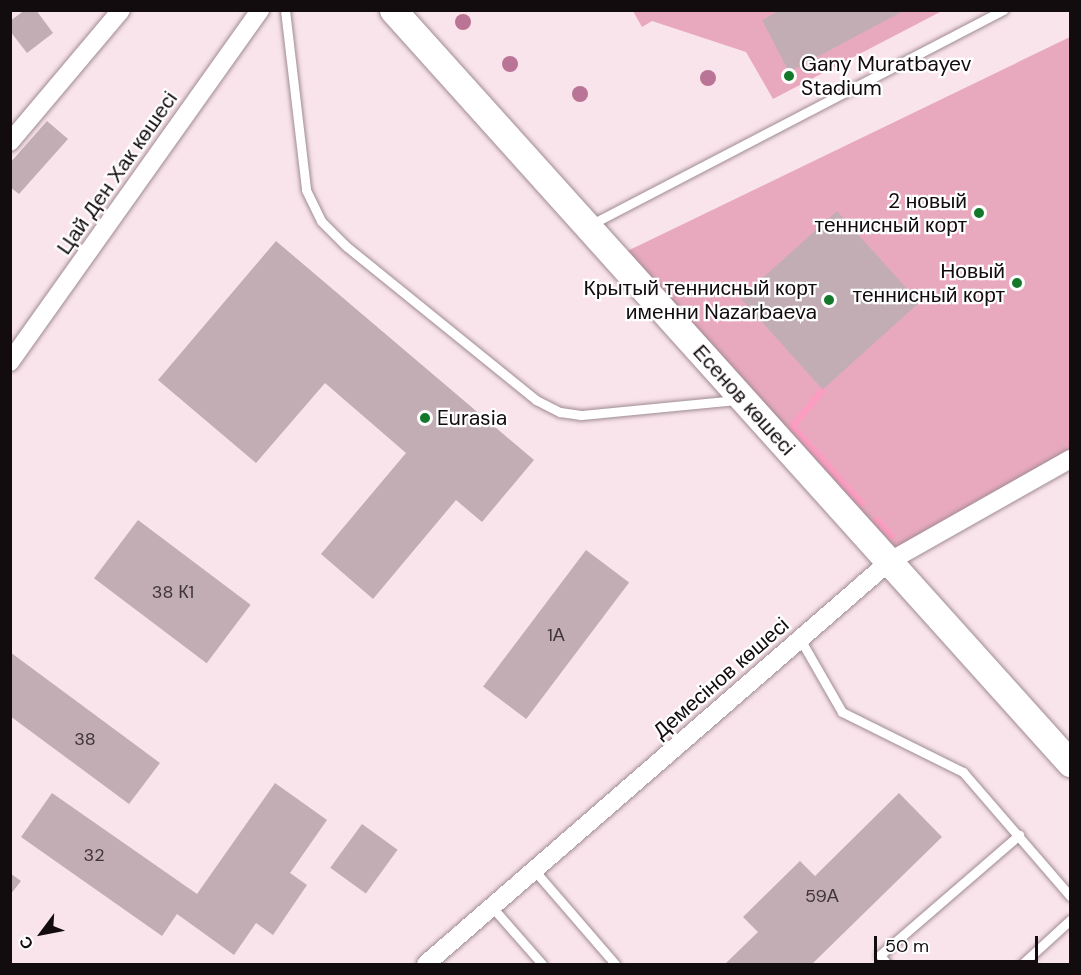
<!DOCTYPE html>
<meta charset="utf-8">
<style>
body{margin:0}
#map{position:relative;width:1081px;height:975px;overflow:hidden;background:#fae4eb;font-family:"DM Sans",sans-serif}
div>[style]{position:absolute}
.green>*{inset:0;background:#e8a9bf}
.stream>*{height:7px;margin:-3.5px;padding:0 3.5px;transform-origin:3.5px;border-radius:3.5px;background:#fb9dc0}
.building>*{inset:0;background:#c2adb4;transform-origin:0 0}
.roads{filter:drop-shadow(0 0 2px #9f8b92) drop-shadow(0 0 2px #9f8b92)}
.lane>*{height:9px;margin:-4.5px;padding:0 4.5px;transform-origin:4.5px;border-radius:4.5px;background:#fff}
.street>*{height:18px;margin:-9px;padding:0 9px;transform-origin:9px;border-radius:9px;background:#fff}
.secondary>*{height:27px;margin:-13.5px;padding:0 13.5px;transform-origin:13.5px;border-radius:13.5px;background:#fff}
.trees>*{width:16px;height:16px;margin:-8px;border-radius:50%;background:#ba7495}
.dots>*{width:16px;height:16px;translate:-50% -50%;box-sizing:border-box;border:3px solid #fff;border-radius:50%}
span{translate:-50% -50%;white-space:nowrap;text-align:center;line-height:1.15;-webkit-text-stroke:4.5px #fff;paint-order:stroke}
.number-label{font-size:18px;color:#3f3438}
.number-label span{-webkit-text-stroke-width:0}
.poi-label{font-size:21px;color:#130c0f}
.left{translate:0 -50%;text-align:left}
.right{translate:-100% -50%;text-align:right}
.street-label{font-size:21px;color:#130c0f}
.frame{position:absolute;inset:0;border:12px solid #130c0f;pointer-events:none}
.north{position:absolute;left:12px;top:903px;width:60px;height:60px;-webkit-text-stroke:4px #fff;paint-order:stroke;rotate:238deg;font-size:16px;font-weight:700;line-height:24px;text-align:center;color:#130c0f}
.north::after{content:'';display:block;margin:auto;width:21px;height:27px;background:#130c0f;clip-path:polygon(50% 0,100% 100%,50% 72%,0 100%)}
.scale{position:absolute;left:874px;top:936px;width:164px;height:27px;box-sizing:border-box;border:3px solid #130c0f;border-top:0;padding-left:8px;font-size:18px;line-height:21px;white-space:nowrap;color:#130c0f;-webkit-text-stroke:4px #fff;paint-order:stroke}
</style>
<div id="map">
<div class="green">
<div style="clip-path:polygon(633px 11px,942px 11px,773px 99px,746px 52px,652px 21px,642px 27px)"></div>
<div style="clip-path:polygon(1070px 37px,1070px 453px,888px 560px,615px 257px)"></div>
</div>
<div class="stream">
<div style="left:822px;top:390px;width:47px;rotate:129.8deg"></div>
<div style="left:792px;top:426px;width:103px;rotate:48.1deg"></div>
<div style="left:877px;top:520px;width:21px;rotate:49deg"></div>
</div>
<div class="building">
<div style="clip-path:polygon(25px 10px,36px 10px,53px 33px,27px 53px,10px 31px,10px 21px)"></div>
<div style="clip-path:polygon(780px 10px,905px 10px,789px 72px,762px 20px)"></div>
<div style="clip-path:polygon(47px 121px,68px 139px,19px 194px,10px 187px,10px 163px)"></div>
<div style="left:837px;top:211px;width:123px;height:130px;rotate:48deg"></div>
<div style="clip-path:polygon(276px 241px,534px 460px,482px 522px,456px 500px,373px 599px,321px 554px,406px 453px,325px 383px,256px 463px,158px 380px)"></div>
<div style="left:138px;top:520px;width:141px;height:73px;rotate:37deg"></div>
<div style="left:586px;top:550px;width:54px;height:171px;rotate:37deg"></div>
<div style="clip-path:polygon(10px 652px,160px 763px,129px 804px,10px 716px)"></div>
<div style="clip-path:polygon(275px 783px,327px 820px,290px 873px,307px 885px,273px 935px,256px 923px,234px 955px,177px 914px,162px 936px,21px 837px,52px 793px,197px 894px)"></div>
<div style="clip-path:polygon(899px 793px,942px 837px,812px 964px,725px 964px,758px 932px,743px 917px,800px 861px,815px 876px)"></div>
<div style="left:362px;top:824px;width:44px;height:54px;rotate:36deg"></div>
<div style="clip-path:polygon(10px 873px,21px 881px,10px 895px)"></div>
</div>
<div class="roads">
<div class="lane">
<div style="left:285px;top:10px;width:181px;rotate:83.3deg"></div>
<div style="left:306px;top:190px;width:34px;rotate:64deg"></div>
<div style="left:321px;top:221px;width:35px;rotate:45deg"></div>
<div style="left:346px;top:246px;width:245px;rotate:39deg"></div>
<div style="left:536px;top:400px;width:27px;rotate:27deg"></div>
<div style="left:560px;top:412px;width:21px;rotate:8deg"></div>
<div style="left:581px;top:415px;width:157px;rotate:-5.5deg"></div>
<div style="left:590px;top:225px;width:466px;rotate:-27.5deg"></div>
<div style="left:800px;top:639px;width:84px;rotate:60.1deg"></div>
<div style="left:842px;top:712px;width:135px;rotate:26.4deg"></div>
<div style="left:963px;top:772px;width:164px;rotate:49.2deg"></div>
<div style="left:534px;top:870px;width:124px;rotate:49.2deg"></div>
<div style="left:492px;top:907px;width:76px;rotate:48.7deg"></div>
<div style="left:887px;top:964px;width:11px;rotate:-128deg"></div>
<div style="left:880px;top:955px;width:184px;rotate:-40.8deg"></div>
<div style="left:1022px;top:964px;width:65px;rotate:-42.5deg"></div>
</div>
<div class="street">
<div style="left:10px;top:142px;width:172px;rotate:-49.9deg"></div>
<div style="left:10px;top:362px;width:432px;rotate:-54.6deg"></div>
<div style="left:426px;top:964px;width:615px;rotate:-40.98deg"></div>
<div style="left:890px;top:561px;width:207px;rotate:-29.5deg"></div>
</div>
<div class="secondary">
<div style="left:393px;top:10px;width:1013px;rotate:48.04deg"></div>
</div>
</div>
<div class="trees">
<div style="left:463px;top:22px"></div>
<div style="left:510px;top:64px"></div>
<div style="left:708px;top:78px"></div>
<div style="left:580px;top:94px"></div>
</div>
<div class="dots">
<div style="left:789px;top:76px;background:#14782a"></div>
<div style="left:979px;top:213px;background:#14782a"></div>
<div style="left:1017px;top:283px;background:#14782a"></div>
<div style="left:829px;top:300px;background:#14782a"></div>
<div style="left:425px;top:418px;background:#14782a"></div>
</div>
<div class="number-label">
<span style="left:173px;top:592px">38 К1</span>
<span style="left:556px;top:635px">1А</span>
<span style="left:85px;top:739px">38</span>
<span style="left:94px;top:855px">32</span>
<span style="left:822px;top:896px">59А</span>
</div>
<div class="poi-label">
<span class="left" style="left:801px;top:76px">Gany Muratbayev<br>Stadium</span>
<span class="right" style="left:967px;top:213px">2 новый<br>теннисный корт</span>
<span class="right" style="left:1005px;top:283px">Новый<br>теннисный корт</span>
<span class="right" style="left:817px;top:300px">Крытый теннисный корт<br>именни Nazarbaeva</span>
<span class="left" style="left:437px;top:418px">Eurasia</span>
</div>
<div class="street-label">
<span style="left:117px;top:173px;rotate:-55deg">Цай Ден Хак көшесі</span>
<span style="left:744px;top:400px;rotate:48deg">Есенов көшесі</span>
<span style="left:721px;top:678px;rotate:-41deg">Демесінов көшесі</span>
</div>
<div class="frame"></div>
<div class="north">С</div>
<div class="scale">50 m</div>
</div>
